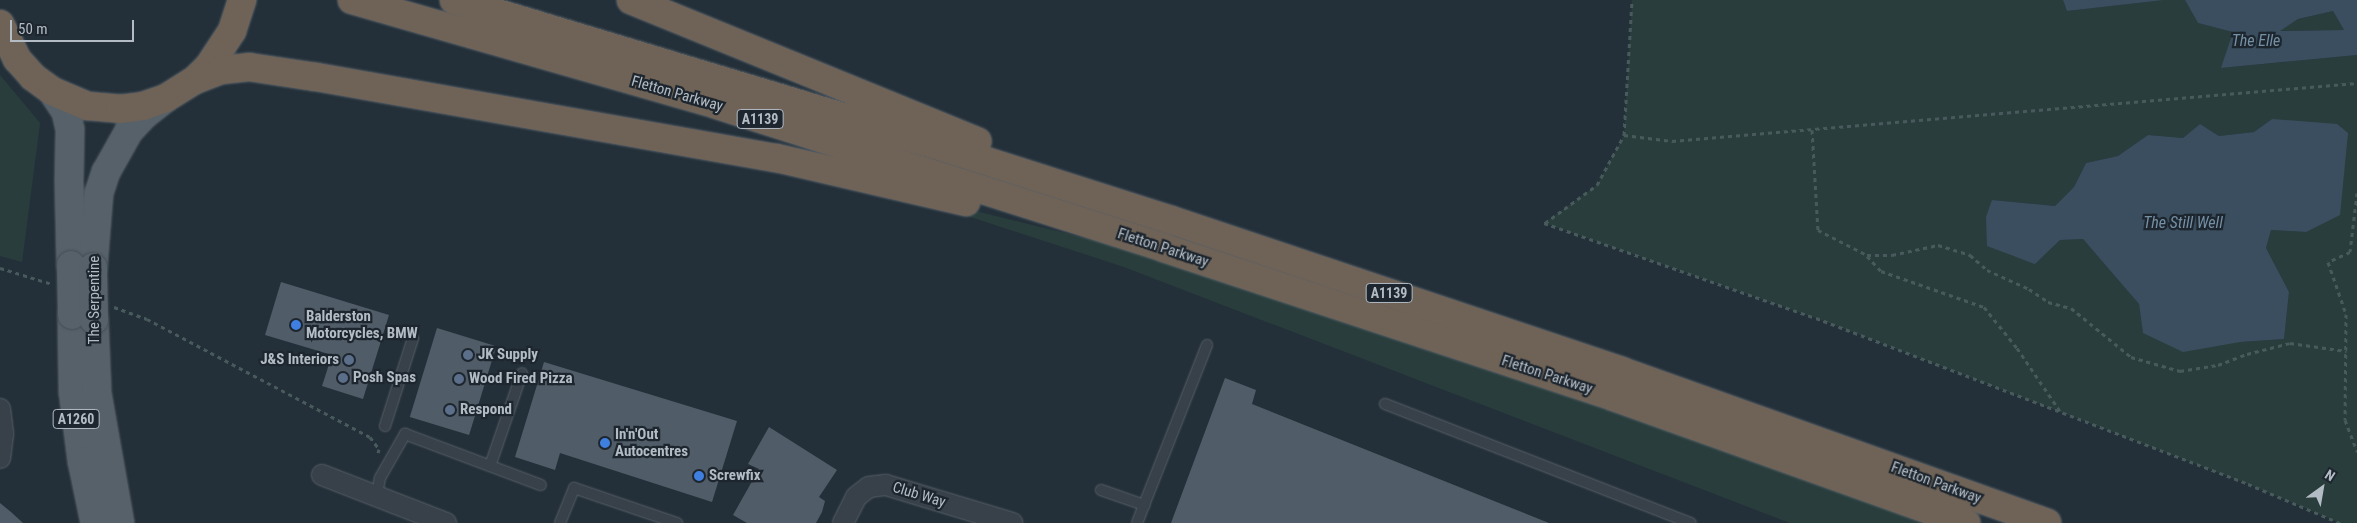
<!DOCTYPE html>
<style>
body{margin:0}
#map{position:relative;width:2357px;height:523px;overflow:hidden;background:#243039;font-family:"Roboto Condensed",sans-serif}
div>[style]{position:absolute}
.green>*{inset:0;background:#293e3c}
.water>*{inset:0;background:#3a4e5f}
.building>*{inset:0;background:#505c67;transform-origin:0 0}
.path>*{height:3px;margin-top:-1.5px;transform-origin:0;background:repeating-linear-gradient(90deg,#485a5b 0 4px,transparent 0 8px)}
.roads{filter:drop-shadow(0 0 1px #565f67) drop-shadow(0 0 1px #565f67)}
.lane>*{height:10px;margin:-5px;padding:0 5px;transform-origin:5px;border-radius:5px;background:#38414a}
.street>*{height:20px;margin:-10px;padding:0 10px;transform-origin:10px;border-radius:10px;background:#38414a}
.primary>*{height:28px;margin:-14px;padding:0 14px;transform-origin:14px;border-radius:14px;background:#566169}
.highway>*{height:28px;margin:-14px;padding:0 14px;transform-origin:14px;border-radius:14px;background:#6f6256}
.bridges{filter:drop-shadow(0 0 1px #444d55) drop-shadow(0 0 1px #444d55)}
.primary-bridge>*{height:28px;margin:-14px;padding:0 14px;transform-origin:14px;border-radius:14px;background:#566169}
.dots>*{width:14px;height:14px;translate:-50% -50%;box-sizing:border-box;border:2px solid #1d262e;border-radius:50%}
span{translate:-50% -50%;white-space:nowrap;text-align:center;line-height:1.15;-webkit-text-stroke:4.5px #1d262e;paint-order:stroke}
.shield-label span{padding:1px 4px;background:#1d262e;border:1px solid;border-radius:4px;-webkit-text-stroke-width:0}
.shield-label{font-size:14px;color:#b3bcc5;font-weight:700}
.street-label{font-size:15px;color:#b3bcc5}
.poi-label{font-size:15px;color:#b3bcc5;font-weight:700}
.left{translate:0 -50%;text-align:left}
.right{translate:-100% -50%;text-align:right}
.water-label{font-size:16px;color:#7691a6;font-style:italic}
.north{position:absolute;left:2297px;top:463px;width:50px;height:50px;-webkit-text-stroke:4px #1d262e;paint-order:stroke;rotate:32deg;font-size:14px;font-weight:700;line-height:20px;text-align:center;color:#b3bcc5}
.north::after{content:'';display:block;margin:auto;width:18px;height:22px;background:#b3bcc5;clip-path:polygon(50% 0,100% 100%,50% 72%,0 100%)}
.scale{position:absolute;left:10px;top:20px;width:124px;height:22px;box-sizing:border-box;border:2px solid #b3bcc5;border-top:0;padding-left:6px;font-size:15px;line-height:18px;white-space:nowrap;color:#b3bcc5;-webkit-text-stroke:4px #1d262e;paint-order:stroke}
</style>
<div id="map">
<div class="green">
<div style="clip-path:polygon(evenodd,1632px 0,2063px 0,2067px 11px,2164px 0,2185px 0,2198px 23px,2234px 32px,2222px 68px,2357px 55px,2357px 523px,2340px 523px,2248px 484px,1816px 318px,1544px 223px,1597px 185px,1624px 135px,1632px 0,2272px 119px,2306px 232px,2271px 230px,2266px 248px,2289px 292px,2284px 339px,2240px 342px,2143px 333px,2139px 304px,2083px 239px,2060px 240px,2035px 264px,1992px 200px,2055px 206px,2074px 187px,2086px 163px,2118px 156px,2148px 135px,2183px 138px,2200px 124px,2219px 136px,2254px 132px,2272px 119px)"></div>
<div style="clip-path:polygon(2333px 11px,2344px 30px,2279px 31px,2298px 19px)"></div>
<div style="clip-path:polygon(0 75px,40px 123px,22px 262px,0 256px)"></div>
<div style="clip-path:polygon(882px 188px,1122px 247px,1418px 341px,1934px 523px,1790px 523px,1124px 267px)"></div>
</div>
<div class="water">
<div style="clip-path:polygon(2063px 0,2164px 0,2067px 11px)"></div>
<div style="clip-path:polygon(evenodd,2185px 0,2357px 0,2357px 55px,2221px 68px,2233px 32px,2198px 23px,2185px 0,2333px 11px,2344px 30px,2280px 31px,2298px 19px,2333px 11px)"></div>
<div style="clip-path:polygon(2272px 119px,2337px 124px,2348px 133px,2340px 215px,2306px 232px,2271px 230px,2266px 248px,2289px 292px,2284px 339px,2240px 342px,2183px 352px,2143px 333px,2139px 304px,2083px 239px,2060px 240px,2035px 264px,1987px 246px,1986px 217px,1992px 200px,2055px 206px,2074px 187px,2086px 163px,2118px 156px,2148px 135px,2183px 138px,2200px 124px,2219px 136px,2254px 132px)"></div>
</div>
<div class="building">
<div style="clip-path:polygon(281px 282px,389px 315px,363px 399px,322px 386px,332px 355px,265px 335px)"></div>
<div style="left:437px;top:328px;width:62px;height:93px;rotate:17deg"></div>
<div style="clip-path:polygon(544px 362px,737px 421px,712px 502px,560px 453px,555px 470px,515px 457px)"></div>
<div style="clip-path:polygon(1225px 378px,1256px 390px,1252px 404px,1549px 523px,1171px 523px)"></div>
<div style="clip-path:polygon(769px 427px,837px 470px,819px 497px,825px 501px,822px 512px,816px 523px,747px 523px,733px 515px,759px 469px,748px 464px)"></div>
<div style="clip-path:polygon(0 503px,11px 512px,23px 523px,0 523px)"></div>
</div>
<div class="path">
<div style="left:1812px;top:130px;width:100px;rotate:86.6deg"></div>
<div style="left:1818px;top:230px;width:55px;rotate:27deg"></div>
<div style="left:1867px;top:255px;width:25px"></div>
<div style="left:1892px;top:255px;width:47px;rotate:-12.3deg"></div>
<div style="left:1938px;top:245px;width:34px;rotate:17deg"></div>
<div style="left:1970px;top:255px;width:23px;rotate:41deg"></div>
<div style="left:1987px;top:270px;width:46px;rotate:24.3deg"></div>
<div style="left:2029px;top:289px;width:23px;rotate:34deg"></div>
<div style="left:2048px;top:302px;width:24px;rotate:15deg"></div>
<div style="left:2071px;top:308px;width:77px;rotate:39.2deg"></div>
<div style="left:2131px;top:357px;width:51px;rotate:15.9deg"></div>
<div style="left:2180px;top:371px;width:38px;rotate:-9deg"></div>
<div style="left:2218px;top:365px;width:31px;rotate:-21deg"></div>
<div style="left:2247px;top:354px;width:44px;rotate:-14.3deg"></div>
<div style="left:2290px;top:343px;width:57px;rotate:8.1deg"></div>
<div style="left:1624px;top:135px;width:48px;rotate:7.1deg"></div>
<div style="left:1672px;top:141px;width:687px;rotate:-4.84deg"></div>
<div style="left:2357px;top:193px;width:59px;rotate:96.8deg"></div>
<div style="left:2350px;top:252px;width:24px;rotate:156deg"></div>
<div style="left:2328px;top:262px;width:55px;rotate:70.9deg"></div>
<div style="left:2346px;top:314px;width:106px;rotate:90.5deg"></div>
<div style="left:2345px;top:420px;width:34px;rotate:69deg"></div>
<div style="left:1544px;top:223px;width:288px;rotate:19.3deg"></div>
<div style="left:1816px;top:318px;width:463px;rotate:21deg"></div>
<div style="left:2248px;top:484px;width:100px;rotate:23deg"></div>
<div style="left:1545px;top:223px;width:64px;rotate:-36.2deg"></div>
<div style="left:1597px;top:185px;width:57px;rotate:-61.6deg"></div>
<div style="left:1624px;top:135px;width:135px;rotate:-86.6deg"></div>
<div style="left:1867px;top:256px;width:21px;rotate:47deg"></div>
<div style="left:1881px;top:271px;width:109px;rotate:19.3deg"></div>
<div style="left:1984px;top:307px;width:53px;rotate:51.2deg"></div>
<div style="left:2017px;top:348px;width:76px;rotate:55.7deg"></div>
<div style="left:0;top:268px;width:54px;rotate:17.1deg"></div>
<div style="left:114px;top:307px;width:35px;rotate:20deg"></div>
<div style="left:147px;top:319px;width:252px;rotate:27.9deg"></div>
<div style="left:370px;top:437px;width:15px;rotate:53deg"></div>
<div style="left:379px;top:449px;width:4px;rotate:104deg"></div>
</div>
<div class="roads">
<div class="lane">
<div style="left:1385px;top:404px;width:328px;rotate:21.3deg"></div>
<div style="left:385px;top:426px;width:92px;rotate:-72.3deg"></div>
<div style="left:490px;top:466px;width:98px;rotate:-71deg"></div>
<div style="left:1101px;top:490px;width:46px;rotate:19.2deg"></div>
<div style="left:1144px;top:505px;width:19px;rotate:111deg"></div>
<div style="left:377px;top:496px;width:18px;rotate:-81deg"></div>
<div style="left:380px;top:478px;width:51px;rotate:-60.4deg"></div>
<div style="left:405px;top:434px;width:145px;rotate:20.6deg"></div>
<div style="left:1144px;top:505px;width:172px;rotate:-68.5deg"></div>
<div style="left:560px;top:523px;width:38px;rotate:-68deg"></div>
<div style="left:574px;top:488px;width:109px;rotate:18.8deg"></div>
</div>
<div class="street">
<div style="left:0;top:409px;width:25px;rotate:83deg"></div>
<div style="left:3px;top:434px;width:24px;rotate:97deg"></div>
<div style="left:322px;top:475px;width:133px;rotate:21.2deg"></div>
<div style="left:843px;top:523px;width:29px;rotate:-63deg"></div>
<div style="left:856px;top:497px;width:16px;rotate:-38deg"></div>
<div style="left:869px;top:487px;width:17px;rotate:-7deg"></div>
<div style="left:886px;top:485px;width:132px;rotate:16.8deg"></div>
</div>
<div class="primary">
<div style="left:52px;top:91px;width:25px;rotate:56deg"></div>
<div style="left:66px;top:112px;width:18px;rotate:77deg"></div>
<div style="left:70px;top:130px;width:50px;rotate:91.1deg"></div>
<div style="left:69px;top:180px;width:85px;rotate:88.7deg"></div>
<div style="left:93px;top:267px;width:74px;rotate:-85.4deg"></div>
<div style="left:99px;top:193px;width:22px;rotate:-72deg"></div>
<div style="left:106px;top:172px;width:47px;rotate:-60.7deg"></div>
<div style="left:129px;top:131px;width:22px;rotate:-47deg"></div>
<div style="left:144px;top:115px;width:28px;rotate:-38deg"></div>
<div style="left:72px;top:315px;width:76px;rotate:89.2deg"></div>
<div style="left:73px;top:391px;width:71px;rotate:82.7deg"></div>
<div style="left:82px;top:461px;width:63px;rotate:78.2deg"></div>
<div style="left:94px;top:320px;width:73px;rotate:87.6deg"></div>
<div style="left:97px;top:393px;width:132px;rotate:80deg"></div>
</div>
<div class="highway">
<div style="left:352px;top:0;width:380px;rotate:16deg"></div>
<div style="left:717px;top:105px;width:469px;rotate:17.7deg"></div>
<div style="left:1164px;top:248px;width:474px;rotate:18.3deg"></div>
<div style="left:1614px;top:397px;width:374px;rotate:19.7deg"></div>
<div style="left:454px;top:0;width:503px;rotate:16.74deg"></div>
<div style="left:936px;top:145px;width:247px;rotate:17.7deg"></div>
<div style="left:1171px;top:220px;width:475px;rotate:18.5deg"></div>
<div style="left:1621px;top:371px;width:452px;rotate:19.6deg"></div>
<div style="left:631px;top:0;width:374px;rotate:22.2deg"></div>
<div style="left:0;top:24px;width:39px;rotate:64deg"></div>
<div style="left:17px;top:59px;width:24px;rotate:48deg"></div>
<div style="left:33px;top:77px;width:24px;rotate:36deg"></div>
<div style="left:52px;top:91px;width:39px;rotate:23deg"></div>
<div style="left:88px;top:106px;width:32px;rotate:5deg"></div>
<div style="left:120px;top:109px;width:23px;rotate:-7deg"></div>
<div style="left:143px;top:106px;width:24px;rotate:-19deg"></div>
<div style="left:166px;top:98px;width:34px;rotate:-32deg"></div>
<div style="left:195px;top:80px;width:20px;rotate:-45deg"></div>
<div style="left:209px;top:66px;width:42px;rotate:-56.7deg"></div>
<div style="left:232px;top:31px;width:33px;rotate:-72deg"></div>
<div style="left:195px;top:80px;width:28px;rotate:-21deg"></div>
<div style="left:221px;top:70px;width:28px;rotate:-6deg"></div>
<div style="left:249px;top:67px;width:68px;rotate:8.5deg"></div>
<div style="left:316px;top:77px;width:468px;rotate:10deg"></div>
<div style="left:777px;top:158px;width:194px;rotate:13.1deg"></div>
</div>
</div>
<div class="bridges">
<div class="primary-bridge">
<div style="left:71px;top:265px;width:50px;rotate:88.9deg"></div>
<div style="left:93px;top:267px;width:53px;rotate:88.9deg"></div>
</div>
</div>
<div class="dots">
<div style="left:296px;top:325px;background:#3f7fe0"></div>
<div style="left:468px;top:355px;background:#5c6f8a"></div>
<div style="left:349px;top:360px;background:#5c6f8a"></div>
<div style="left:343px;top:378px;background:#5c6f8a"></div>
<div style="left:459px;top:379px;background:#5c6f8a"></div>
<div style="left:450px;top:410px;background:#5c6f8a"></div>
<div style="left:605px;top:443px;background:#3f7fe0"></div>
<div style="left:699px;top:476px;background:#3f7fe0"></div>
</div>
<div class="shield-label">
<span style="left:760px;top:119px">A1139</span>
<span style="left:1389px;top:293px">A1139</span>
<span style="left:76px;top:419px">A1260</span>
</div>
<div class="street-label">
<span style="left:677px;top:94px;rotate:16deg">Fletton Parkway</span>
<span style="left:1163px;top:248px;rotate:18deg">Fletton Parkway</span>
<span style="left:95px;top:300px;rotate:-90deg">The Serpentine</span>
<span style="left:1547px;top:375px;rotate:18deg">Fletton Parkway</span>
<span style="left:1936px;top:483px;rotate:20deg">Fletton Parkway</span>
<span style="left:919px;top:495px;rotate:17deg">Club Way</span>
</div>
<div class="poi-label">
<span class="left" style="left:306px;top:325px">Balderston<br>Motorcycles, BMW</span>
<span class="left" style="left:478px;top:355px">JK Supply</span>
<span class="right" style="left:339px;top:360px">J&amp;S Interiors</span>
<span class="left" style="left:353px;top:378px">Posh Spas</span>
<span class="left" style="left:469px;top:379px">Wood Fired Pizza</span>
<span class="left" style="left:460px;top:410px">Respond</span>
<span class="left" style="left:615px;top:443px">In'n'Out<br>Autocentres</span>
<span class="left" style="left:709px;top:476px">Screwfix</span>
</div>
<div class="water-label">
<span style="left:2256px;top:41px">The Elle</span>
<span style="left:2183px;top:223px">The Still Well</span>
</div>
<div class="north">N</div>
<div class="scale">50 m</div>
</div>
